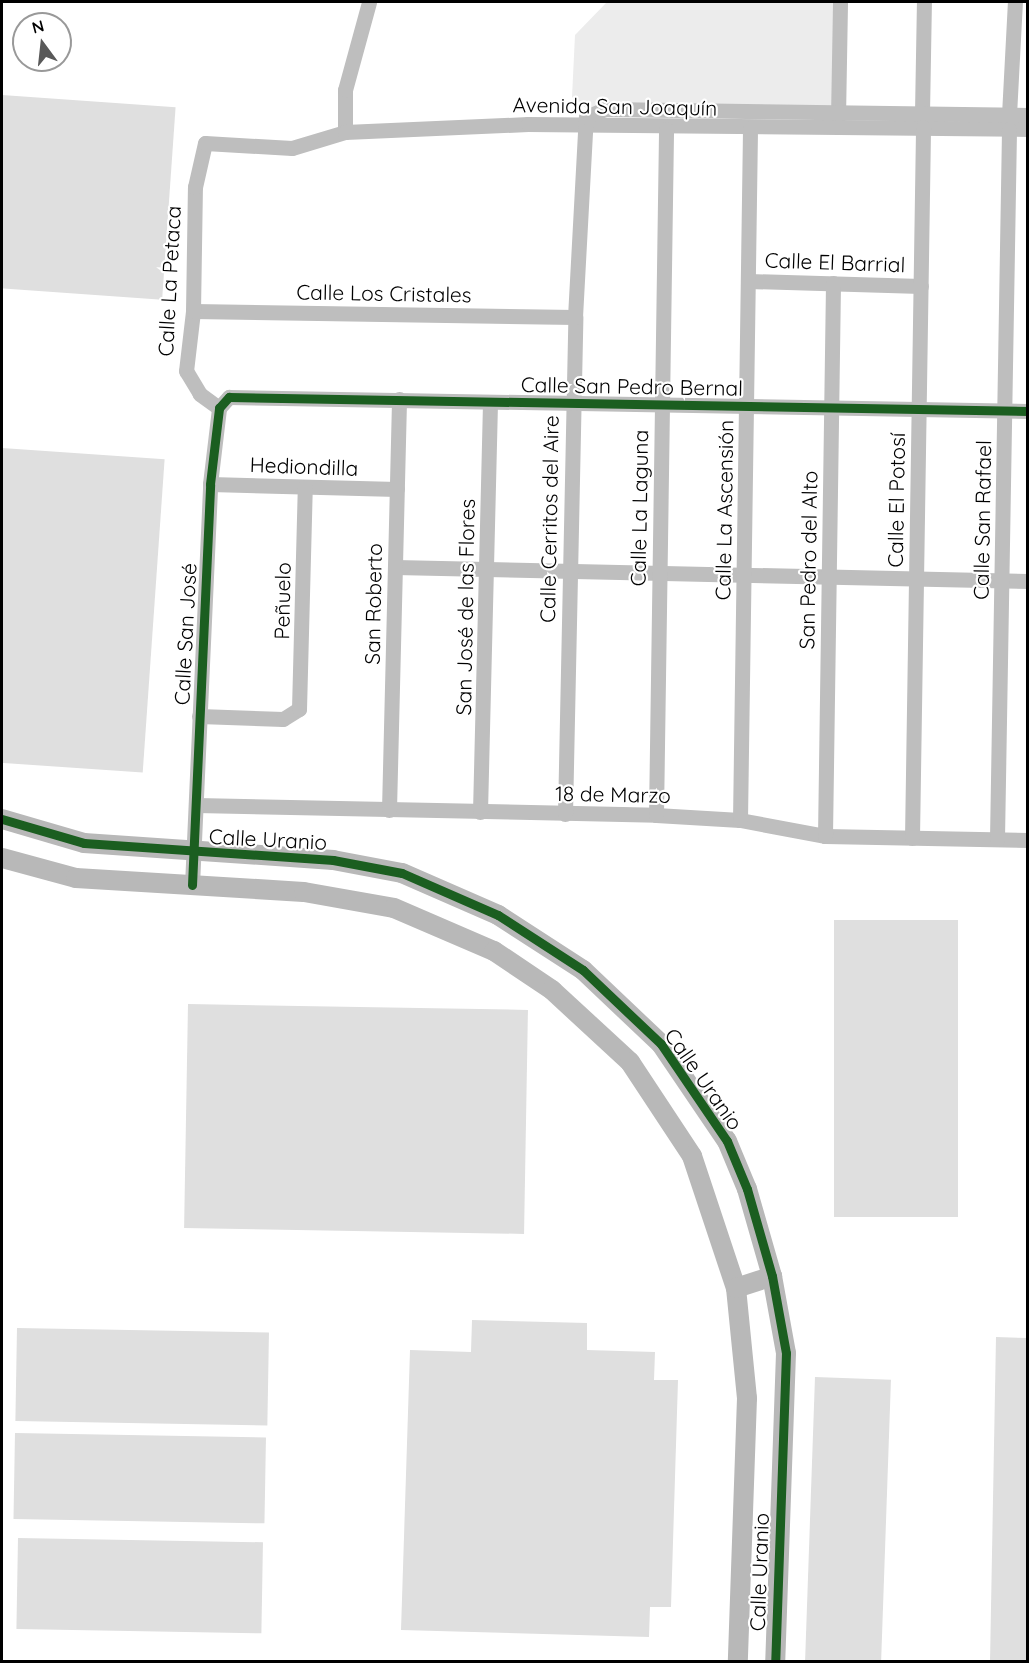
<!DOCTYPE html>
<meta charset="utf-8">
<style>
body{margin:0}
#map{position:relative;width:1029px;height:1663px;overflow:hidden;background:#fff;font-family:Quicksand,sans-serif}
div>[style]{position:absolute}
.green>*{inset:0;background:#ececec}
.building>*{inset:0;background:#dfdfdf;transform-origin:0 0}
.street>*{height:15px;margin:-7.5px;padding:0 7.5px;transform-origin:7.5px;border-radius:7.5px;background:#bebebe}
.secondary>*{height:20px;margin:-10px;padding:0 10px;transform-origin:10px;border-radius:10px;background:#b8b8b8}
.cycleway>*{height:9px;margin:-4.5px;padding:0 4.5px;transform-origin:4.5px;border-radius:4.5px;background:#1b5e20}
span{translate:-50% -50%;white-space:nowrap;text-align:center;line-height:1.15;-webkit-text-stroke:4.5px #fff;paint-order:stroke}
.street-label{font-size:21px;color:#000}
.frame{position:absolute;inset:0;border:3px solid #000;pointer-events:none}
.north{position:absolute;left:12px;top:12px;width:60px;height:60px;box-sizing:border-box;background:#fff;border:2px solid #999;border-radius:50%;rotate:345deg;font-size:16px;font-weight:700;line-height:24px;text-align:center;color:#000}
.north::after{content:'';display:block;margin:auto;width:21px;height:27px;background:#595959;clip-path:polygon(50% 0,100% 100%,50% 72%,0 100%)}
</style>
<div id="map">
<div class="green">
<div style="clip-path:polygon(607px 2px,840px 2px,838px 109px,591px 112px,572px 97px,575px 35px)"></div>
</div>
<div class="building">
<div style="left:2px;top:95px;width:174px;height:193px;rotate:4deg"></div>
<div style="left:2px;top:448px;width:163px;height:314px;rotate:4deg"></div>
<div style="left:834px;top:920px;width:124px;height:297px"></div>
<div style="left:188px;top:1004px;width:340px;height:224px;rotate:1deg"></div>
<div style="clip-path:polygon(472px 1320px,587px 1323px,587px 1350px,655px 1352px,654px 1380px,678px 1380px,671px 1607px,650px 1607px,649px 1637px,401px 1630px,410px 1350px,471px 1352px)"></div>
<div style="left:17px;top:1328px;width:252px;height:93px;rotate:1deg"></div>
<div style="clip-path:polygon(996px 1337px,1028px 1338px,1028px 1662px,990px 1662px)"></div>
<div style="left:815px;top:1377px;width:76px;height:285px;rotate:2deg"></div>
<div style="left:15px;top:1433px;width:251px;height:86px;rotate:1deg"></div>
<div style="left:18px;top:1538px;width:245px;height:91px;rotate:1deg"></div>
</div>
<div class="street">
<div style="left:922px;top:113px;width:111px;rotate:-89deg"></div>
<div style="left:1009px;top:115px;width:113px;rotate:-87deg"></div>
<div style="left:838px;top:118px;width:116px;rotate:-89deg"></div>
<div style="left:345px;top:132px;width:42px;rotate:-90deg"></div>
<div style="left:345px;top:90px;width:91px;rotate:-74.7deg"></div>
<div style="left:749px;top:281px;width:172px;rotate:1.7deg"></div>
<div style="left:193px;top:311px;width:382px;rotate:0.9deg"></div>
<div style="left:219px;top:408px;width:24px;rotate:-144deg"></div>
<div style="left:200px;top:394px;width:27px;rotate:-121deg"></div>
<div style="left:186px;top:371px;width:60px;rotate:-83.3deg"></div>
<div style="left:193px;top:311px;width:124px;rotate:-89.1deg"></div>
<div style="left:195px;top:187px;width:45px;rotate:-77.2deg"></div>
<div style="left:205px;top:143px;width:87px;rotate:3.3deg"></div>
<div style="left:292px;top:148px;width:55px;rotate:-16.8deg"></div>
<div style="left:345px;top:132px;width:183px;rotate:-2.5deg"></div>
<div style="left:528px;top:124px;width:500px;rotate:0.57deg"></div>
<div style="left:210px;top:484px;width:187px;rotate:1.5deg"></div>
<div style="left:395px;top:567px;width:633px;rotate:1.27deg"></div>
<div style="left:199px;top:716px;width:84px;rotate:2deg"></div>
<div style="left:283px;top:719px;width:19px;rotate:-32deg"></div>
<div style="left:299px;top:709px;width:222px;rotate:-88.5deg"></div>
<div style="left:196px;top:805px;width:460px;rotate:1.2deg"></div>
<div style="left:656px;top:815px;width:84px;rotate:3.4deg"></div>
<div style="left:740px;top:820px;width:86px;rotate:10.7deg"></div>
<div style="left:825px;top:836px;width:203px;rotate:1.1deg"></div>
<div style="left:389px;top:810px;width:411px;rotate:-88.6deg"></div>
<div style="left:480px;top:812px;width:409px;rotate:-88.6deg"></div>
<div style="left:565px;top:814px;width:497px;rotate:-88.8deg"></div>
<div style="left:575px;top:317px;width:200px;rotate:-86.9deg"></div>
<div style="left:586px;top:117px;width:21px;rotate:-23deg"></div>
<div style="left:605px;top:109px;width:423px;rotate:0.8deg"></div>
<div style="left:656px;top:815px;width:686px;rotate:-89.16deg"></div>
<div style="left:740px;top:820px;width:692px;rotate:-89.17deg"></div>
<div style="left:825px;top:836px;width:553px;rotate:-89.17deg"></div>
<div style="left:912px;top:838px;width:711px;rotate:-89.11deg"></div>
<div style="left:997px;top:839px;width:710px;rotate:-89.03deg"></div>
<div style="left:192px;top:885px;width:401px;rotate:-87.4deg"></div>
<div style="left:210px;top:484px;width:77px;rotate:-83.2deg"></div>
<div style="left:219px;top:408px;width:15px;rotate:-48deg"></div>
<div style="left:229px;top:397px;width:799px;rotate:1deg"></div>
</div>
<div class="secondary">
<div style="left:2px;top:819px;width:85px;rotate:16.3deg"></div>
<div style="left:84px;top:843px;width:250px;rotate:3.9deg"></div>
<div style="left:333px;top:860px;width:70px;rotate:10.7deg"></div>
<div style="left:402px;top:873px;width:105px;rotate:23.6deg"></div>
<div style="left:498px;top:915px;width:101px;rotate:32.9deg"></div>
<div style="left:583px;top:970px;width:108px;rotate:43.5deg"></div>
<div style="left:661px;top:1044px;width:117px;rotate:55.8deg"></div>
<div style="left:727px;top:1141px;width:52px;rotate:67.4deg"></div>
<div style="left:747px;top:1189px;width:91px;rotate:74deg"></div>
<div style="left:772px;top:1276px;width:78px;rotate:79.7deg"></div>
<div style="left:786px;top:1353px;width:309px;rotate:92deg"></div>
<div style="left:2px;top:858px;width:77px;rotate:15.1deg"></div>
<div style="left:76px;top:878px;width:228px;rotate:3.5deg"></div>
<div style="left:304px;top:892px;width:91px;rotate:10.1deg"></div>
<div style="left:394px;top:908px;width:109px;rotate:23.3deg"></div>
<div style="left:494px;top:951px;width:70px;rotate:33.9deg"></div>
<div style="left:552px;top:990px;width:106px;rotate:42.7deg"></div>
<div style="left:630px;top:1062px;width:113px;rotate:56.6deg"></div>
<div style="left:692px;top:1156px;width:139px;rotate:71.6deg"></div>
<div style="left:736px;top:1288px;width:111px;rotate:84.3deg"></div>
<div style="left:747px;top:1398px;width:264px;rotate:92deg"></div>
<div style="left:736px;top:1288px;width:38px;rotate:-18deg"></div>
</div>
<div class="cycleway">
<div style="left:2px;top:819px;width:85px;rotate:16.3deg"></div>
<div style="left:84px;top:843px;width:250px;rotate:3.9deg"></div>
<div style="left:333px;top:860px;width:70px;rotate:10.7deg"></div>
<div style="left:402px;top:873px;width:105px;rotate:23.6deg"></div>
<div style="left:498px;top:915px;width:101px;rotate:32.9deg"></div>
<div style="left:583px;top:970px;width:108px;rotate:43.5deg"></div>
<div style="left:661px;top:1044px;width:117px;rotate:55.8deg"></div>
<div style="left:727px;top:1141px;width:52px;rotate:67.4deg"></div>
<div style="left:747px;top:1189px;width:91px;rotate:74deg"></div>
<div style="left:772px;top:1276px;width:78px;rotate:79.7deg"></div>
<div style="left:786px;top:1353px;width:309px;rotate:92deg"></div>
<div style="left:192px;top:885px;width:401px;rotate:-87.4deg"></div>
<div style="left:210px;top:484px;width:77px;rotate:-83.2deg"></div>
<div style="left:219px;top:408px;width:15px;rotate:-48deg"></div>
<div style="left:229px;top:397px;width:799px;rotate:1deg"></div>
</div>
<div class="street-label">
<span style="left:615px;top:106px;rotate:1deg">Avenida San Joaquín</span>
<span style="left:835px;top:262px;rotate:2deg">Calle El Barrial</span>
<span style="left:169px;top:281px;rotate:-87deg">Calle La Petaca</span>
<span style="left:384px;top:293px;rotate:1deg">Calle Los Cristales</span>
<span style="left:632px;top:386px;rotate:1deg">Calle San Pedro Bernal</span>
<span style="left:304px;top:466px;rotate:2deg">Hediondilla</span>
<span style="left:896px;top:500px;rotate:-89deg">Calle El Potosí</span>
<span style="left:639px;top:508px;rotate:-89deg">Calle La Laguna</span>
<span style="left:724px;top:510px;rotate:-89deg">Calle La Ascensión</span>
<span style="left:549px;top:519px;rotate:-89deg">Calle Cerritos del Aire</span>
<span style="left:982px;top:520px;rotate:-89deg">Calle San Rafael</span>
<span style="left:808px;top:560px;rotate:-89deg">San Pedro del Alto</span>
<span style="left:282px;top:601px;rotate:-89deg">Peñuelo</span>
<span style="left:373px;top:604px;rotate:-89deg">San Roberto</span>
<span style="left:465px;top:607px;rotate:-89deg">San José de las Flores</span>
<span style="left:185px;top:634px;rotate:-87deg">Calle San José</span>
<span style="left:613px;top:794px;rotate:1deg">18 de Marzo</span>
<span style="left:268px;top:839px;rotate:3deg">Calle Uranio</span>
<span style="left:704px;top:1079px;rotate:55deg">Calle Uranio</span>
<span style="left:759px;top:1572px;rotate:-88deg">Calle Uranio</span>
</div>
<div class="frame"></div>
<div class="north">N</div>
</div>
